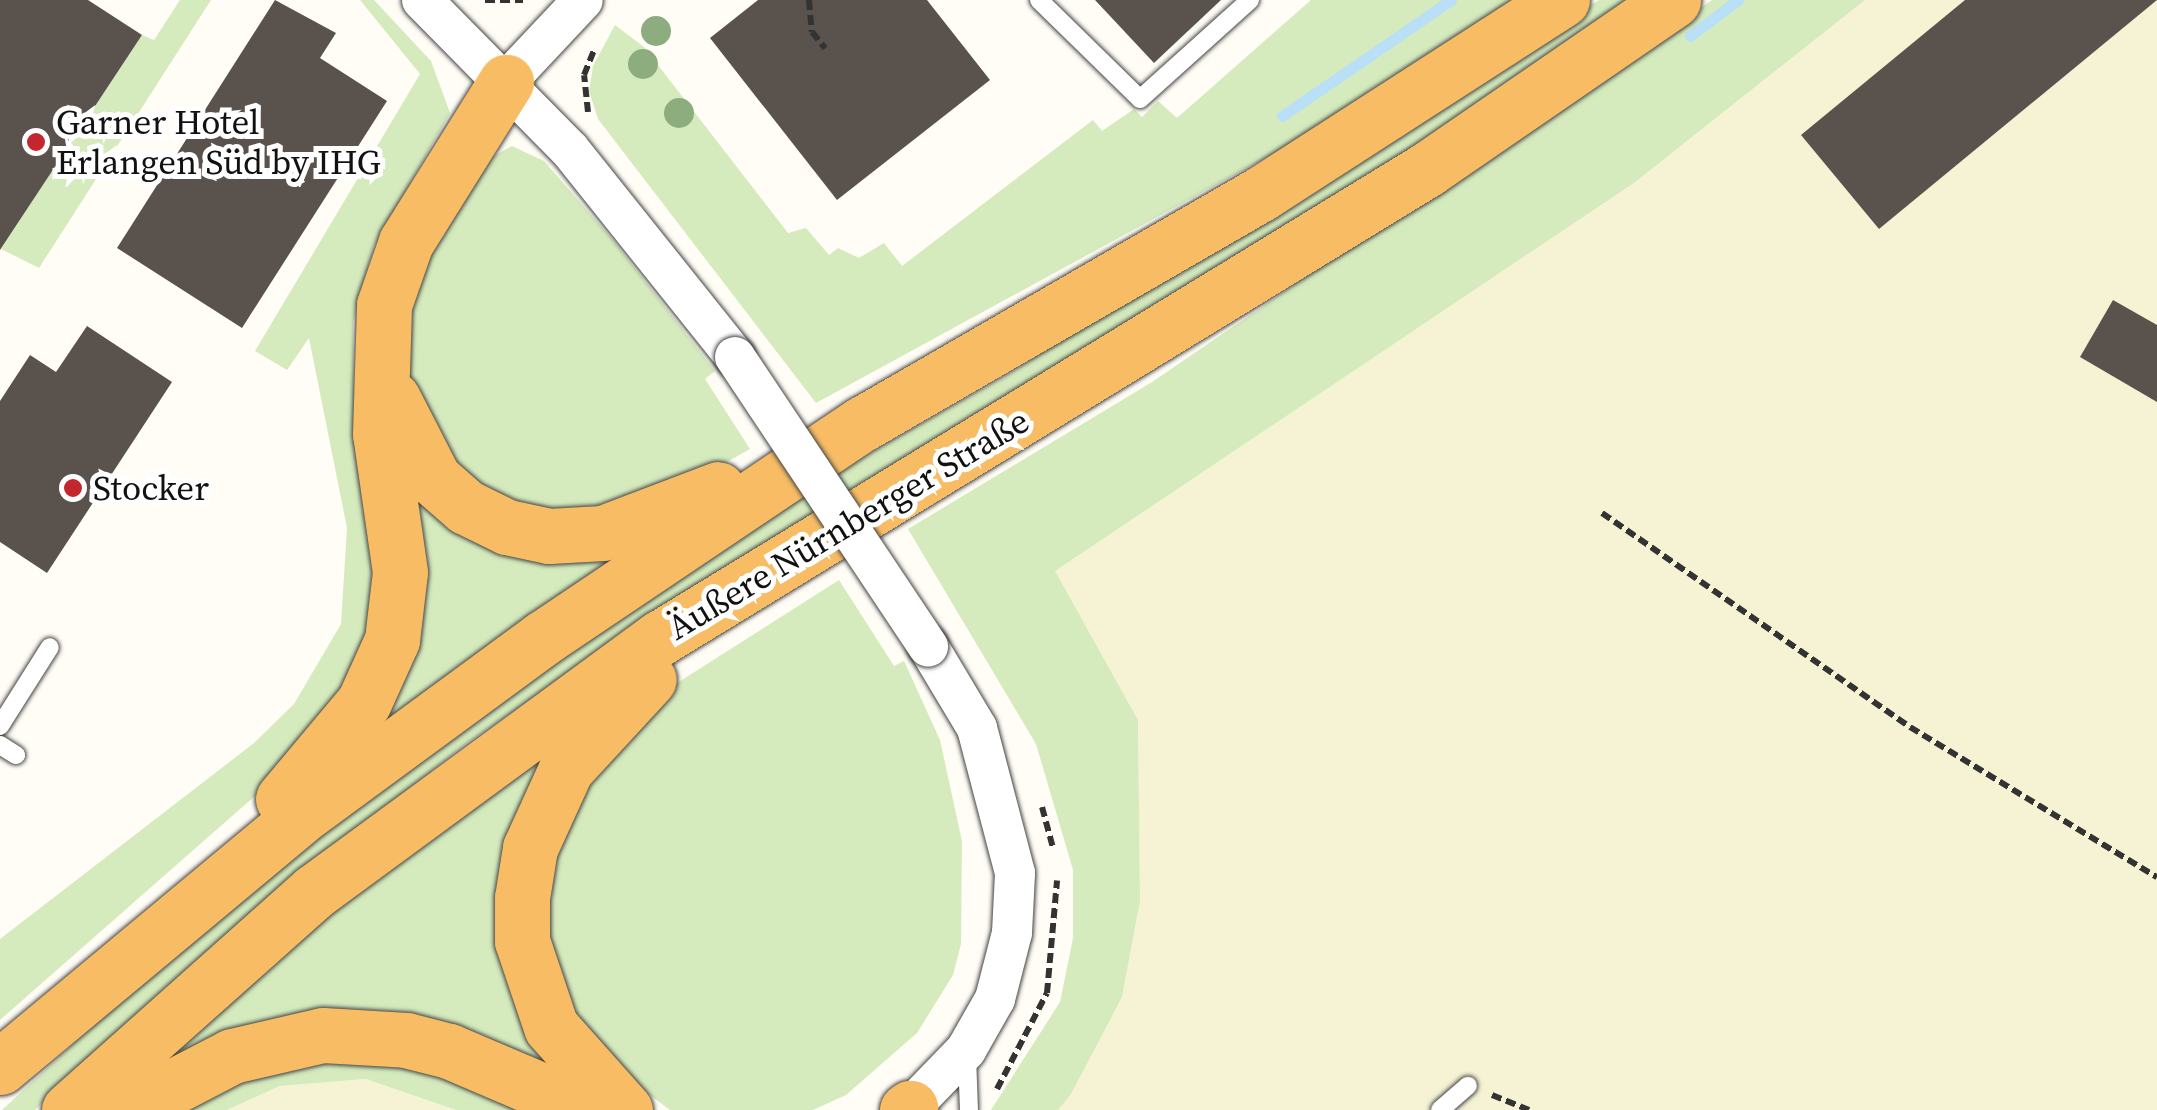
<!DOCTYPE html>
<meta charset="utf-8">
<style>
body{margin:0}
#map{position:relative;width:2157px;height:1110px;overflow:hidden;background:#fffdf5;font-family:"Source Serif 4",serif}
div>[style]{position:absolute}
.farmland>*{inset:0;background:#f6f3d4}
.green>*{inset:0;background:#d5ebbd}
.stream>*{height:11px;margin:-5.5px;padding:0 5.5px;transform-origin:5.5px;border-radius:5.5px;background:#b9e0f7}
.building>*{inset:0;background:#5a524d}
.path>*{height:6px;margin-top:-3px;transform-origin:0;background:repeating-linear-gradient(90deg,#333 0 10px,transparent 0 15px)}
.roads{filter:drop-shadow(0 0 2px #444) drop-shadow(0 0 2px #444)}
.service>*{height:18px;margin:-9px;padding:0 9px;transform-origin:9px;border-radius:9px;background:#fff}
.tertiary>*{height:40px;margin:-20px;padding:0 20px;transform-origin:20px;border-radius:20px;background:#fff}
.trunk>*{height:55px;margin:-27.5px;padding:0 27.5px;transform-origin:27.5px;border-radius:27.5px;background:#f7bc64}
.bridges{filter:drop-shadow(0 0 2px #444) drop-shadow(0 0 2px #444)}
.tertiary-bridge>*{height:40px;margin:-20px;padding:0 20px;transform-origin:20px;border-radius:20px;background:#fff}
.trees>*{width:30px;height:30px;margin:-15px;border-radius:50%;background:#8dad7f}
.dots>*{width:28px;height:28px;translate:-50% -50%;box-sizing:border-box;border:5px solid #fff;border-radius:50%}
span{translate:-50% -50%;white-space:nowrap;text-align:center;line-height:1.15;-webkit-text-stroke:10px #fff;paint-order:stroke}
.poi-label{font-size:35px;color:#111}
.left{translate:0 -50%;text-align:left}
.street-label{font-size:35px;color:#111}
</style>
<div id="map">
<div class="farmland">
<div style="clip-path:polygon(1865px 0,2157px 0,2157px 1110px,1058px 1110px,1122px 997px,1140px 900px,1138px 720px,1054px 571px,1634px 183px)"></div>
<div style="clip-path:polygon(367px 1079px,456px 1110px,227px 1110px,280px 1086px)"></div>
</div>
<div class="green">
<div style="clip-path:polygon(180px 0,211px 0,39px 268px,1px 249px,142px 35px,154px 40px)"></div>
<div style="clip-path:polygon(360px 0,374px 0,431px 61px,450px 113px,374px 246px,353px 322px,354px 410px,385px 593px,314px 744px,0 1020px,0 939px,254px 743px,294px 704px,341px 624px,347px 528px,309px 338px,287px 370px,255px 351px,420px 74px)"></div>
<div style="clip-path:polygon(1311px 0,1514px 0,1322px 127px,816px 403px,598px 119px,589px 91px,593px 66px,615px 25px,644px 47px,788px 233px,806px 228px,829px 255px,838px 248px,859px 258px,884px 243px,902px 266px,1093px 120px,1102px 131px,1134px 109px,1142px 117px,1158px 101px,1177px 118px)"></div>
<div style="clip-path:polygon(1599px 0,1631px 0,1505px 91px,638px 625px,466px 744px,268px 898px,35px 1110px,2px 1110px,252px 879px,772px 509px,1009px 374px)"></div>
<div style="clip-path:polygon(1712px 0,1865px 0,1634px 183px,1055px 571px,1138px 720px,1140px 901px,1122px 997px,1071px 1094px,1058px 1110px,991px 1110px,1060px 1002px,1073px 938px,1073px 870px,1036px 744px,908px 529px,1152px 382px)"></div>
<div style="clip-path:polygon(512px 146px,544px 161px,612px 239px,715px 371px,705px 379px,750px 449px,652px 504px,520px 516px,425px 443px,403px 355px,416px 278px,483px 162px)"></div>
<div style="clip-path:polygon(415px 498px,619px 560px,394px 718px,386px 710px)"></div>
<div style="clip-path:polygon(839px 580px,894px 666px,904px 661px,940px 740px,962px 841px,961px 944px,953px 975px,917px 1033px,846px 1095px,813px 1110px,670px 1110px,585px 1046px,538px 904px,573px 790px,674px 685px)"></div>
<div style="clip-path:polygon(556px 738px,530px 798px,565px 1077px,408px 1023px,107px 1110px,323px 913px)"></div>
<div style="clip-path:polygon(385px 1052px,538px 1110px,456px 1110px,366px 1079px,280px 1086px,227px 1110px,151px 1110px,239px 1068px)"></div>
</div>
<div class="stream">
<div style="left:1690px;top:36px;width:60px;rotate:-36.9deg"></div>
<div style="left:1282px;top:116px;width:205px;rotate:-34.5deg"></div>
</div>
<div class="building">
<div style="clip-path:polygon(0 0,88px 0,142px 35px,0 250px)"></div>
<div style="clip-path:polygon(275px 0,336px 33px,320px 58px,387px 101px,242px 328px,117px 248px)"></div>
<div style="clip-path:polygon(758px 0,927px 0,990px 80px,837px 200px,710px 38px)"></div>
<div style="clip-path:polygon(1095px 0,1221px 0,1154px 63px)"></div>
<div style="clip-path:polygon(1965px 0,2157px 0,1879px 229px,1801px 135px)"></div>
<div style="clip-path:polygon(2113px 300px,2157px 325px,2157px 402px,2080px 357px)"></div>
<div style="clip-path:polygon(87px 326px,172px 382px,47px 573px,0 542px,0 401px,30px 355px,56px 372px)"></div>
</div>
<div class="path">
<div style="left:485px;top:0;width:38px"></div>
<div style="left:809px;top:0;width:32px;rotate:85deg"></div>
<div style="left:812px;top:32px;width:21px;rotate:51deg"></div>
<div style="left:588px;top:112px;width:37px;rotate:-96deg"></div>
<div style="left:584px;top:75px;width:29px;rotate:-68deg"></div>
<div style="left:1602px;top:513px;width:375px;rotate:34.8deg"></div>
<div style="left:1910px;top:727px;width:289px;rotate:31.3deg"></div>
<div style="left:1042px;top:807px;width:42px;rotate:75deg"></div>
<div style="left:997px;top:1089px;width:108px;rotate:-62.5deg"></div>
<div style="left:1047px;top:993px;width:113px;rotate:-84.9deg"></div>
<div style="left:1492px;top:1095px;width:40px;rotate:22deg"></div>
</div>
<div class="roads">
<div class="service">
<div style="left:1039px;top:0;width:141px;rotate:44.4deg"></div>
<div style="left:1140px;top:99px;width:148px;rotate:-42deg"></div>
<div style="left:0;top:726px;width:93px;rotate:-57.7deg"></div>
<div style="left:0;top:745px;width:19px;rotate:32deg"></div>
<div style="left:967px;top:1056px;width:54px;rotate:87.9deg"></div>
<div style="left:1440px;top:1110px;width:37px;rotate:-41deg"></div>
</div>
<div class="tertiary">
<div style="left:422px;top:0;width:211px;rotate:45.4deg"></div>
<div style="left:570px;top:150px;width:265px;rotate:51.4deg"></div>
<div style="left:506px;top:82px;width:112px;rotate:-46.8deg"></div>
<div style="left:910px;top:1108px;width:81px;rotate:-46deg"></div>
<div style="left:966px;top:1050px;width:59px;rotate:-60.4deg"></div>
<div style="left:995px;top:999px;width:68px;rotate:-75.6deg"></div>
<div style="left:1012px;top:933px;width:60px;rotate:-87.1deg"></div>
<div style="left:1015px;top:873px;width:150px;rotate:-104.7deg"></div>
<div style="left:977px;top:728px;width:96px;rotate:-120.9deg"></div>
</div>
<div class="trunk">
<div style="left:393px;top:399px;width:90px;rotate:62.9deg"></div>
<div style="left:434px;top:479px;width:43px;rotate:41.2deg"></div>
<div style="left:466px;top:507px;width:46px;rotate:26deg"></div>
<div style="left:507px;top:527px;width:43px;rotate:12.1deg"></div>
<div style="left:549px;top:536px;width:54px;rotate:-3.2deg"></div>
<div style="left:603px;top:533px;width:123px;rotate:-20.9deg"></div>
<div style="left:283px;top:799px;width:126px;rotate:-50.1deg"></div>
<div style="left:364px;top:702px;width:68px;rotate:-65.7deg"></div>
<div style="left:392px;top:640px;width:68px;rotate:-83.3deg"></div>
<div style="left:400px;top:572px;width:139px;rotate:-98.2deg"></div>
<div style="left:380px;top:434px;width:129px;rotate:-88.2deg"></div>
<div style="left:384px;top:305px;width:67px;rotate:-70.8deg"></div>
<div style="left:406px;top:242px;width:189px;rotate:-58deg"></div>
<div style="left:0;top:1067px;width:402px;rotate:-39.8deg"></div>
<div style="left:309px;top:810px;width:290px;rotate:-36.3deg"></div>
<div style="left:543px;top:638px;width:384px;rotate:-33.9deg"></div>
<div style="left:862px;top:424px;width:462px;rotate:-30deg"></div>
<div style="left:1262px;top:193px;width:357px;rotate:-32.8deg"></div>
<div style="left:69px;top:1110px;width:329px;rotate:-41.7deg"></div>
<div style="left:315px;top:891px;width:428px;rotate:-36.3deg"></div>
<div style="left:660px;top:638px;width:898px;rotate:-31.42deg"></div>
<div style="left:1426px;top:170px;width:300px;rotate:-34.5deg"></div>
<div style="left:128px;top:1110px;width:117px;rotate:-27.4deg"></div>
<div style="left:232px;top:1056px;width:93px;rotate:-13deg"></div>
<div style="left:323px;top:1035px;width:83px;rotate:3.4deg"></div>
<div style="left:406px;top:1040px;width:44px;rotate:14.3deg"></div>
<div style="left:449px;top:1051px;width:150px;rotate:23.1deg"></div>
<div style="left:625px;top:1110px;width:111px;rotate:-131.7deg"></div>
<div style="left:551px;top:1027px;width:91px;rotate:-108.6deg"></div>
<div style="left:522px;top:941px;width:43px;rotate:-90deg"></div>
<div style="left:522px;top:898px;width:51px;rotate:-80.9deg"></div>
<div style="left:530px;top:848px;width:87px;rotate:-65.5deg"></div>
<div style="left:566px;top:769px;width:122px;rotate:-47.3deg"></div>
<div style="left:907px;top:1110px;width:4px;rotate:-34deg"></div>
</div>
</div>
<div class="bridges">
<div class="tertiary-bridge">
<div style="left:735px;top:357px;width:348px;rotate:56.3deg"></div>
</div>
</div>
<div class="trees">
<div style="left:656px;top:31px"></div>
<div style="left:643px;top:64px"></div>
<div style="left:679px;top:113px"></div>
</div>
<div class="dots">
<div style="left:36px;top:142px;background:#c4262e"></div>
<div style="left:73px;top:488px;background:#c4262e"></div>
</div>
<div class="poi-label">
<span class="left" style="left:56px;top:142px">Garner Hotel<br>Erlangen Süd by IHG</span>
<span class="left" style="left:93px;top:488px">Stocker</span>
</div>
<div class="street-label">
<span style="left:848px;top:524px;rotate:-31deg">Äußere Nürnberger Straße</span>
</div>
</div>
